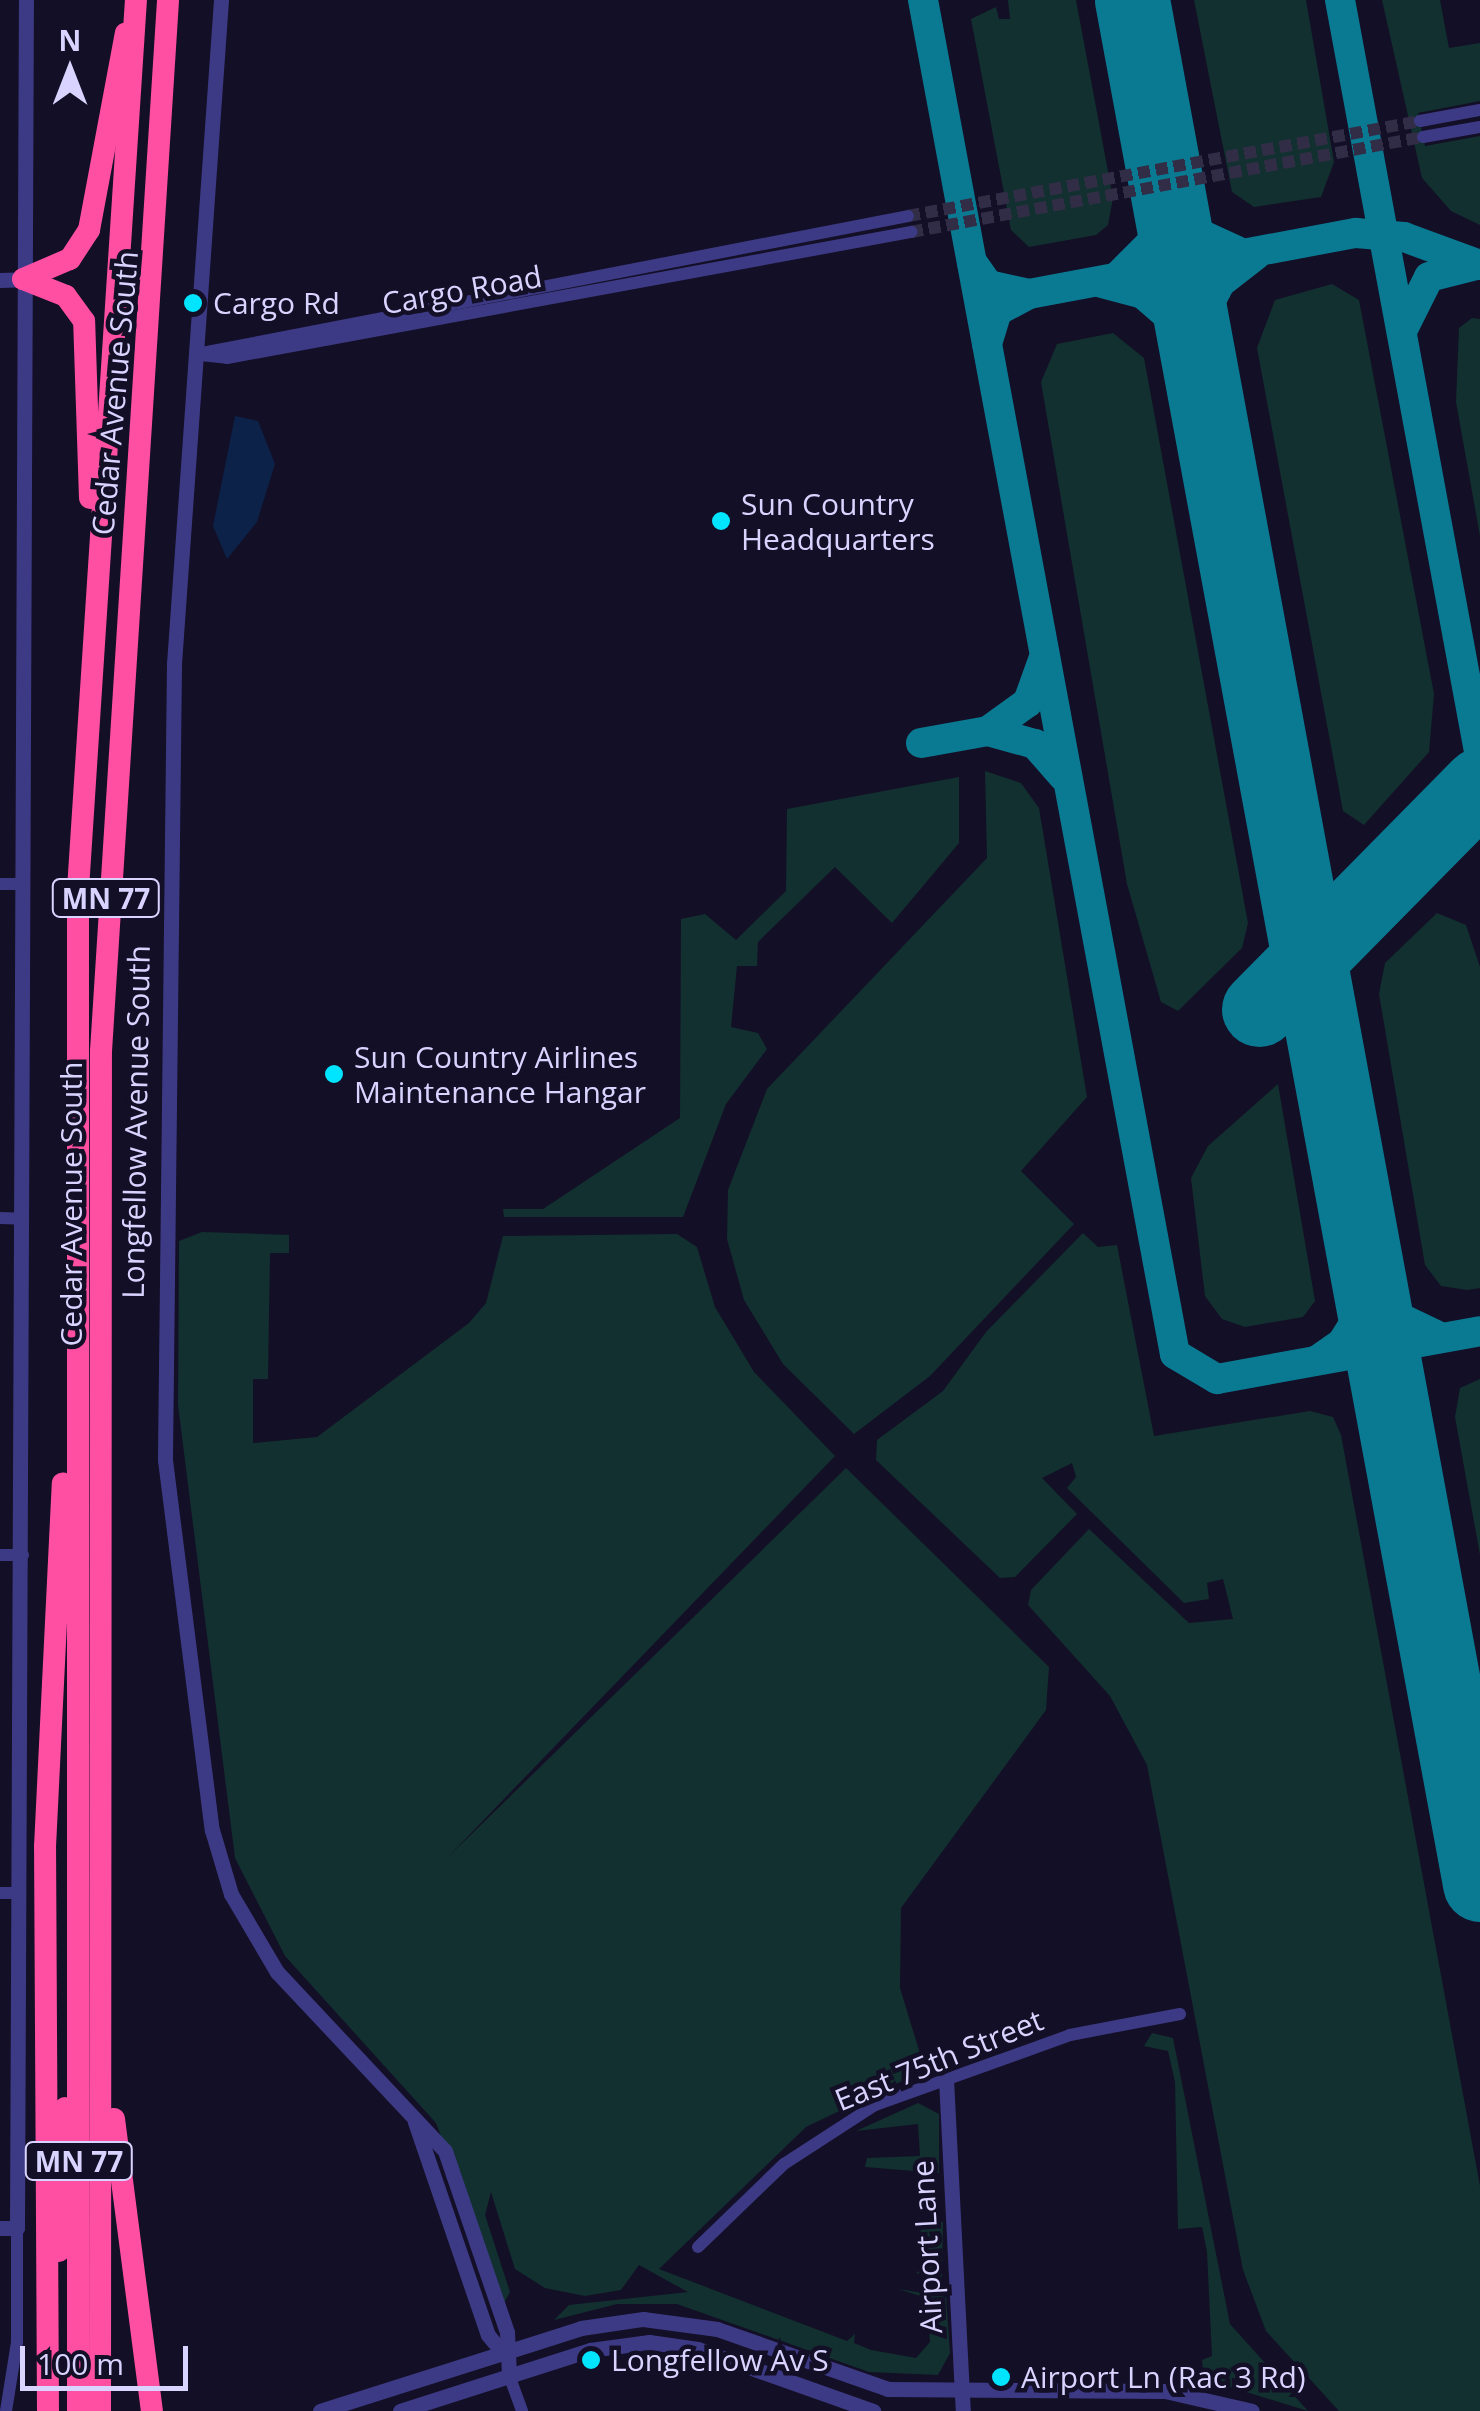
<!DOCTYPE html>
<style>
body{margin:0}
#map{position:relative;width:1480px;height:2411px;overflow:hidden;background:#130f26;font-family:"Open Sans",sans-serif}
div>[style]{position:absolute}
.green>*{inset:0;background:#12302f}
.water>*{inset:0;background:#0c2248}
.taxiway>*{height:30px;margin:-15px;padding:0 15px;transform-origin:15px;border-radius:15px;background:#0a7a92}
.runway>*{height:75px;margin:-37.5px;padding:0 37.5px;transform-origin:37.5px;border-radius:37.5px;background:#0a7a92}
.minor-tunnel>*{height:12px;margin-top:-6px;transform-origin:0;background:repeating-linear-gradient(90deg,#312d47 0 12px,transparent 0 18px)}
.minor>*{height:12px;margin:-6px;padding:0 6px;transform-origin:6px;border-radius:6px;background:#3d3a85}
.tertiary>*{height:15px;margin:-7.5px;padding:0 7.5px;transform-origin:7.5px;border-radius:7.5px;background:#3d3a85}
.motorway>*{height:22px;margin:-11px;padding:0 11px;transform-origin:11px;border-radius:11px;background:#ff4fa3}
.dots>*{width:28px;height:28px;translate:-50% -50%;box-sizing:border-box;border:5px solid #130f26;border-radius:50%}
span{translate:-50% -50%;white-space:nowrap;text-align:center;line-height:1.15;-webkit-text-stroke:9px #130f26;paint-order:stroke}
.shield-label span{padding:2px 8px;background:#130f26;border:2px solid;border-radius:8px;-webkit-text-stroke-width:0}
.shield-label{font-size:28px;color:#d9d4ff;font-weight:700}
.street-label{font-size:30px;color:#d9d4ff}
.poi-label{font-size:30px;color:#d9d4ff}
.left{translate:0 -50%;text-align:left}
.north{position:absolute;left:20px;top:20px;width:100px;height:100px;-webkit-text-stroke:8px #130f26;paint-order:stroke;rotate:0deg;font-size:28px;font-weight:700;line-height:40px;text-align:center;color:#d9d4ff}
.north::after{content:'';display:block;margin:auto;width:35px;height:45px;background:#d9d4ff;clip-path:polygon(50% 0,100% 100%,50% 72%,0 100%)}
.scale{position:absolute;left:20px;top:2346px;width:168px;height:45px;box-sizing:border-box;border:5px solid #d9d4ff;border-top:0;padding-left:12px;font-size:30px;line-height:35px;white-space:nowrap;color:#d9d4ff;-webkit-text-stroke:8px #130f26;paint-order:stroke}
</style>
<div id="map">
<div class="green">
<div style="clip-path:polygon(1008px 0,1076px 0,1113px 198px,1108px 225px,1096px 235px,1029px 247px,1011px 230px,971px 19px,996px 7px,999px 19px,1010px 19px)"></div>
<div style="clip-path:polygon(1194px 0,1306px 0,1334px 162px,1321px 197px,1254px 207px,1232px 192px)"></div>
<div style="clip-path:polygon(1382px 0,1440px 0,1449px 48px,1480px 43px,1480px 101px,1418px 113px,1425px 146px,1480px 136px,1480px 225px,1451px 211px,1422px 178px)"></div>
<div style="clip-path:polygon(1332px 284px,1359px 300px,1434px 694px,1429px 752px,1364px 825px,1343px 811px,1257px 348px,1275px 300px)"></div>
<div style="clip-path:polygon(1472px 318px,1480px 319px,1480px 536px,1456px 402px,1459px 328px)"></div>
<div style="clip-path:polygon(1113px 333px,1144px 358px,1248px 923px,1242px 948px,1178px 1011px,1161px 1002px,1127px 884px,1041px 382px,1057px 344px)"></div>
<div style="clip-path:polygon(985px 771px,1021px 783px,1039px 808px,1087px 1097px,1021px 1171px,1074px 1224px,930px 1376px,854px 1434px,783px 1364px,744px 1300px,727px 1239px,728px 1190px,767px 1089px,987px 858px)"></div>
<div style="clip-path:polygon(959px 777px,959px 843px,892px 923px,835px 867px,758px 942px,757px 966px,737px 966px,731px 1027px,758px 1033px,767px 1049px,726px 1104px,683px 1217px,504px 1217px,503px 1209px,543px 1209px,680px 1118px,681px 919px,705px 914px,736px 940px,786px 891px,787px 809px)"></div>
<div style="clip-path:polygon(1437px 913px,1466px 925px,1480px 967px,1480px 1288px,1467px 1290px,1441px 1286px,1425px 1265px,1379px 994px,1385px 963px)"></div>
<div style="clip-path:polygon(1278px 1084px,1315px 1301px,1303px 1317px,1245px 1327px,1222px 1319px,1205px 1296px,1191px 1178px,1208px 1146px)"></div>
<div style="clip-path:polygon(202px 1232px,289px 1235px,289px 1253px,270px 1253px,268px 1379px,253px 1379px,253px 1443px,317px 1437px,469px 1323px,486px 1303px,503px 1236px,677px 1234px,697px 1247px,715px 1307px,754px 1372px,835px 1456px,448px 1857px,846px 1468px,1049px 1667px,1046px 1710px,901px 1908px,900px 1988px,925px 2070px,806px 2127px,659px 2269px,847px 2341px,855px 2334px,854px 2343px,871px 2350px,916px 2358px,930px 2342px,927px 2298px,898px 2289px,946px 2297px,950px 2353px,938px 2375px,869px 2372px,677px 2304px,617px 2304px,554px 2320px,569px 2305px,688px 2292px,639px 2265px,621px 2290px,585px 2296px,545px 2288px,515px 2269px,491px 2192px,485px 2215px,510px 2292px,504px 2303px,436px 2123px,285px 1956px,235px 1858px,178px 1405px,179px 1241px)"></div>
<div style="clip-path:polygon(1083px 1233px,1098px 1247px,1117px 1245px,1154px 1436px,1310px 1411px,1333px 1417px,1341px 1435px,1480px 2186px,1480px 2411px,1339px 2411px,1266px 2331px,1243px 2270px,1147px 1765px,1110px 1696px,1028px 1605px,1031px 1590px,1089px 1529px,1189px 1623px,1233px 1619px,1223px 1579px,1207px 1583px,1209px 1599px,1184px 1603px,1067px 1488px,1076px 1477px,1072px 1463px,1042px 1478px,1077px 1514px,1015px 1577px,1000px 1578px,876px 1460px,877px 1440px,943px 1391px,986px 1332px)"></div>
<div style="clip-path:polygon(1480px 1379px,1480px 1555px,1455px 1417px,1460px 1388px)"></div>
<div style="clip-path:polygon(1152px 2033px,1173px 2038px,1230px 2324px,1308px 2411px,1204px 2379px,1202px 2360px,1212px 2356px,1207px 2252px,1202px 2227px,1178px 2229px,1175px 2082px,1168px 2051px,1144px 2046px)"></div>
<div style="clip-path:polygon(918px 2103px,939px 2114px,939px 2173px,865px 2167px,867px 2158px,920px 2156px,918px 2124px,856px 2131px)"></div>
<div style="clip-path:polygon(919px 2218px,943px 2222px,942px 2278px,916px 2273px,925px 2266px)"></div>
</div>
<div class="water">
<div style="clip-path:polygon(235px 416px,258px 421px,275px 464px,257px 522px,227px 559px,213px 526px)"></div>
</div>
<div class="taxiway">
<div style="left:923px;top:0;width:1377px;rotate:79.46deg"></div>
<div style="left:1175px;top:1354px;width:49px;rotate:30.8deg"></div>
<div style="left:1217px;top:1379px;width:267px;rotate:-10.3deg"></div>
<div style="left:1135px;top:0;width:22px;rotate:87deg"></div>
<div style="left:1340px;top:0;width:770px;rotate:79.52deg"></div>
<div style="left:972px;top:262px;width:28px;rotate:55deg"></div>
<div style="left:988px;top:285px;width:42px;rotate:12.4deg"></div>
<div style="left:1029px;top:294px;width:36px;rotate:152deg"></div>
<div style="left:997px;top:311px;width:34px;rotate:107deg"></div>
<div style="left:1120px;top:274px;width:55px;rotate:-45deg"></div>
<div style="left:1159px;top:235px;width:60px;rotate:-84.3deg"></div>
<div style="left:1165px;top:175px;width:54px;rotate:70.6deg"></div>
<div style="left:1183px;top:226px;width:60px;rotate:24.8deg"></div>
<div style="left:1102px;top:283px;width:42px;rotate:15deg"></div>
<div style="left:1143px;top:294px;width:49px;rotate:40.9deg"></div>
<div style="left:1180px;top:326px;width:85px;rotate:71.6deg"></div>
<div style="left:1207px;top:407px;width:87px;rotate:-93.9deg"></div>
<div style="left:1201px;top:320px;width:42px;rotate:-62.8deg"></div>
<div style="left:1220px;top:283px;width:46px;rotate:-37.9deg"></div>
<div style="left:1029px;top:294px;width:333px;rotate:-10.6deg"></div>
<div style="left:1356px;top:233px;width:48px;rotate:4.8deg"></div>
<div style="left:1404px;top:237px;width:81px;rotate:20.2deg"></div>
<div style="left:1403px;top:329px;width:58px;rotate:-63.4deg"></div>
<div style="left:1429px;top:277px;width:49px;rotate:-14.3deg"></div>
<div style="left:1043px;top:660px;width:45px;rotate:109.7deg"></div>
<div style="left:1028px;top:702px;width:49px;rotate:144.1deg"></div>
<div style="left:988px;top:731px;width:49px;rotate:15.5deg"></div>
<div style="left:1035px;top:744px;width:43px;rotate:48.8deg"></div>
<div style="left:921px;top:743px;width:68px;rotate:-10.2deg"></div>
<div style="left:1319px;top:1359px;width:28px;rotate:-35deg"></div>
<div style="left:1342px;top:1343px;width:40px;rotate:-58deg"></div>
<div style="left:1363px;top:1309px;width:65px;rotate:-90.9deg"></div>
<div style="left:1362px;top:1244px;width:73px;rotate:69.1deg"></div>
<div style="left:1388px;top:1312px;width:55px;rotate:25.6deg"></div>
<div style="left:1461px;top:1777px;width:59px;rotate:71.3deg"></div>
</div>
<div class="runway">
<div style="left:1132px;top:0;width:1916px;rotate:79.53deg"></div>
<div style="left:1259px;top:1009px;width:315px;rotate:-45.4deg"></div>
</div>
<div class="minor-tunnel">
<div style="left:908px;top:216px;width:521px;rotate:-10.51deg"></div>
<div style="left:911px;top:232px;width:521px;rotate:-10.51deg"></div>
</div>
<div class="minor">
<div style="left:1420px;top:121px;width:61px;rotate:-10.4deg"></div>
<div style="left:1423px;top:137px;width:58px;rotate:-10deg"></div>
<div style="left:202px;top:353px;width:719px;rotate:-10.98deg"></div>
<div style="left:200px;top:355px;width:27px;rotate:6deg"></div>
<div style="left:227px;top:358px;width:696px;rotate:-10.44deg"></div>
<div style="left:0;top:884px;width:23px"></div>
<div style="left:0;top:1218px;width:23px;rotate:2deg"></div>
<div style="left:0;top:1555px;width:23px"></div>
<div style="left:0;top:1893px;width:19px"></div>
<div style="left:698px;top:2247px;width:120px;rotate:-44deg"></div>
<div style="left:784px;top:2164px;width:108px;rotate:-33deg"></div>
<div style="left:875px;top:2105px;width:207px;rotate:-19.7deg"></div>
<div style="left:1070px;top:2035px;width:112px;rotate:-10.8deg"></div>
<div style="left:509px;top:2375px;width:38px;rotate:70deg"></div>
<div style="left:6px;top:2411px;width:70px;rotate:-80.9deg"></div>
<div style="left:17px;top:2342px;width:114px;rotate:-90deg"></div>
</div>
<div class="tertiary">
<div style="left:221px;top:0;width:665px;rotate:94.05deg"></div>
<div style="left:174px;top:663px;width:797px;rotate:90.65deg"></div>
<div style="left:165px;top:1460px;width:373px;rotate:82.8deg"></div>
<div style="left:212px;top:1830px;width:67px;rotate:73.5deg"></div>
<div style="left:231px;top:1894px;width:91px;rotate:59.5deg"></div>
<div style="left:277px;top:1972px;width:245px;rotate:46.8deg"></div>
<div style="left:445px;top:2151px;width:191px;rotate:71.1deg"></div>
<div style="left:507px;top:2332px;width:43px;rotate:87.3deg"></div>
<div style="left:0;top:280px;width:23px;rotate:-2deg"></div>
<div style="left:946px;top:2079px;width:332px;rotate:87.1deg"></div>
<div style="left:415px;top:2122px;width:225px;rotate:71.1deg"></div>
<div style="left:488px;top:2335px;width:25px;rotate:50deg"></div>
<div style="left:0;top:2228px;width:17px"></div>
<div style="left:17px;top:2228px;width:2228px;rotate:-89.77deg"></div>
<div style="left:320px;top:2411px;width:274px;rotate:-17.6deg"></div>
<div style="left:581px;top:2328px;width:63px;rotate:-8.3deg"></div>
<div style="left:643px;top:2319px;width:75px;rotate:7.7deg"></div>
<div style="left:717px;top:2329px;width:181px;rotate:19.3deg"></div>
<div style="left:888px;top:2389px;width:277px;rotate:0.4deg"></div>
<div style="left:1165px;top:2391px;width:89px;rotate:12.9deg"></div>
<div style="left:400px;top:2411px;width:200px;rotate:-17.8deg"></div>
<div style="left:590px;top:2350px;width:60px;rotate:-7.7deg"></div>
<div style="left:649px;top:2342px;width:49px;rotate:8.1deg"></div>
<div style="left:698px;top:2349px;width:186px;rotate:19.5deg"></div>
</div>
<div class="motorway">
<div style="left:90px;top:498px;width:177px;rotate:-91.9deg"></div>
<div style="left:84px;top:321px;width:31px;rotate:-126deg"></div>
<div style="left:66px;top:296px;width:46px;rotate:-158.4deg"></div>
<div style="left:23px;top:279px;width:51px;rotate:-23.1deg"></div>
<div style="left:70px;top:259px;width:35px;rotate:-57deg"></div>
<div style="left:89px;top:230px;width:200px;rotate:-79.4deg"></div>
<div style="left:114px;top:2119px;width:294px;rotate:82.6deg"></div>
<div style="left:59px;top:2251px;width:143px;rotate:-87.6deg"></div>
<div style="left:48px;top:2411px;width:564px;rotate:-90.3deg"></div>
<div style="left:45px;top:1847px;width:364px;rotate:-87.2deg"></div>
<div style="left:78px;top:2411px;width:1522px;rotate:-90deg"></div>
<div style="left:78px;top:889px;width:891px;rotate:-86.27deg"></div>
<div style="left:100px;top:2411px;width:1360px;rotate:-89.96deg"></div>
<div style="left:101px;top:1051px;width:1053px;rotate:-86.35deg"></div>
</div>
<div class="dots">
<div style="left:193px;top:303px;background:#00e5ff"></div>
<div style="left:721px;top:521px;background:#00e5ff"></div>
<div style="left:334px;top:1074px;background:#00e5ff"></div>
<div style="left:591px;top:2360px;background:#00e5ff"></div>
<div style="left:1001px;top:2377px;background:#00e5ff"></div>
</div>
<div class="shield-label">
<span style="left:106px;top:898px">MN 77</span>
<span style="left:79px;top:2161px">MN 77</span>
</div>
<div class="street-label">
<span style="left:462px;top:290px;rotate:-10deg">Cargo Road</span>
<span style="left:115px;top:393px;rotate:-85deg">Cedar Avenue South</span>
<span style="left:136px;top:1122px;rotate:-89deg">Longfellow Avenue South</span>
<span style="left:71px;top:1204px;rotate:-90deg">Cedar Avenue South</span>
<span style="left:939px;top:2060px;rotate:-22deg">East 75th Street</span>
<span style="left:927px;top:2247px;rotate:-93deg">Airport Lane</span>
</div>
<div class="poi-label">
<span class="left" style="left:213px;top:303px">Cargo Rd</span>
<span class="left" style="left:741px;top:521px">Sun Country<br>Headquarters</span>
<span class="left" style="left:354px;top:1074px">Sun Country Airlines<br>Maintenance Hangar</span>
<span class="left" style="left:611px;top:2360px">Longfellow Av S</span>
<span class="left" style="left:1021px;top:2377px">Airport Ln (Rac 3 Rd)</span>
</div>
<div class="north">N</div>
<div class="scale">100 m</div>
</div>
